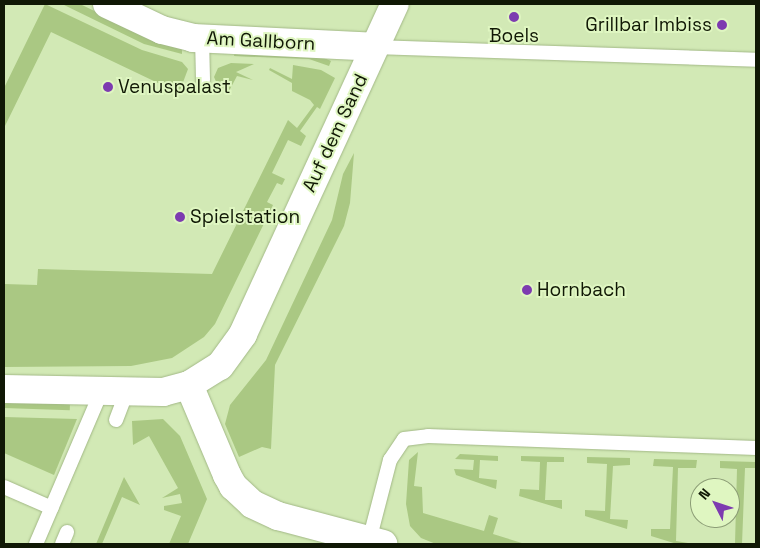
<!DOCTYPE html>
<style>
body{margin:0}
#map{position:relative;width:760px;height:548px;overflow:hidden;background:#d2e9b5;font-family:"Space Grotesk",sans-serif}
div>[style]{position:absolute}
.green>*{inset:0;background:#aac883;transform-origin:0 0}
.roads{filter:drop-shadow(0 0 1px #a2b886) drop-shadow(0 0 1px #a2b886)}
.service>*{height:14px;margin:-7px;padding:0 7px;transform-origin:7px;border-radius:7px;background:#fff}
.minor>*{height:28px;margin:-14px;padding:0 14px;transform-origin:14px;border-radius:14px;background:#fff}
.dots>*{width:14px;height:14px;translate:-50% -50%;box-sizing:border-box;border:2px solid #dff6c1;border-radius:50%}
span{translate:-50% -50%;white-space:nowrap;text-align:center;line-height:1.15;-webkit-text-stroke:4px #dff6c1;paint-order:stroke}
.poi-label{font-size:19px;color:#101805}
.right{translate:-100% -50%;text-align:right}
.left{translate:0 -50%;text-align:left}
.street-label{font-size:19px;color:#101805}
.frame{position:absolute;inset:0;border:5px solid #101805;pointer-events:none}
.north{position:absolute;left:690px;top:478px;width:50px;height:50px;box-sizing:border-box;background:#dff6c1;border:1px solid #8c9d76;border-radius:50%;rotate:311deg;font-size:14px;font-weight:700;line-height:20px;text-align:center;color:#101805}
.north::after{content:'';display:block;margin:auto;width:18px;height:22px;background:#7d3bb0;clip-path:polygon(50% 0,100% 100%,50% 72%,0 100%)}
</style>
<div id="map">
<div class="green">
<div style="clip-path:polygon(45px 4px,142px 50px,182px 62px,188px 69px,179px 93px,51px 32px,4px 128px,4px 88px)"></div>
<div style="clip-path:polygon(62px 4px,80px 4px,148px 37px,182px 47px,182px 54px,144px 44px)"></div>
<div style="clip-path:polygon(235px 51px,322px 57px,331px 61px,329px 66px,309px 59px,234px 56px)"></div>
<div style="clip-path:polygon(231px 63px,254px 64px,236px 72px,253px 80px,237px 76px,229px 91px,218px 86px,214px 77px,218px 68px)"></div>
<div style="clip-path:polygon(293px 65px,321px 70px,335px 78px,320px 109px,317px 107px,300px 131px,306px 136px,301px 146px,288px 140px,272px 173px,285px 179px,282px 185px,277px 183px,267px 202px,273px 205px,215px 324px,204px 337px,172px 358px,131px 366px,4px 367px,4px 284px,37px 285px,38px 269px,212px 274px,288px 120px,297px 128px,314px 105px,310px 100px,292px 91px,292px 83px,269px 70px,270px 68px,292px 79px)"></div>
<div style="clip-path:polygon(354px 153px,350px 203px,344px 226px,275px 365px,271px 449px,262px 447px,239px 457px,225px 424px,230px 405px,266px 360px,332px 220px,343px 174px)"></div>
<div style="left:4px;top:402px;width:66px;height:6px;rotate:2deg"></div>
<div style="clip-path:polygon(4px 417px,77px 419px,54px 475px,4px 453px)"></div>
<div style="clip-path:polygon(163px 419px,180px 436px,207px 499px,188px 544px,169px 544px,181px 516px,164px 510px,164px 506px,182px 503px,180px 494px,162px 498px,178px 488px,149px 436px,133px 445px,132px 421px)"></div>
<div style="clip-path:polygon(418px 452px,414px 486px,422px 487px,423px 513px,484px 531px,489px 515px,498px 518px,493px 534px,525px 544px,436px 544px,421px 538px,410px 526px,406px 504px,409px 460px)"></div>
<div style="clip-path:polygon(460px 454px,498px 456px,498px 461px,480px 460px,479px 478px,497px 480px,496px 489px,456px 475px,454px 469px,473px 470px,474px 460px,455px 459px)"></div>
<div style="clip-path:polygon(521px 456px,564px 457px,564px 462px,547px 462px,545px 500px,562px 500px,562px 509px,519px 496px,520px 489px,539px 490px,540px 462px,521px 461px)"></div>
<div style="clip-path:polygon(587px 457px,630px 458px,630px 465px,613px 466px,610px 519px,628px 520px,627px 529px,585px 516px,585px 510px,605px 511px,607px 464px,587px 463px)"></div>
<div style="clip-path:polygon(654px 459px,697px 460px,696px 468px,678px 468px,676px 541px,694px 544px,677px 544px,651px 536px,651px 529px,670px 529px,673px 467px,653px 466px)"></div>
<div style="clip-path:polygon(720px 461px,756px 462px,756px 468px,745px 468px,742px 544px,735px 544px,737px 469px,720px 468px)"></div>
<div style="clip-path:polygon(124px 477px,140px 505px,122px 497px,102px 544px,96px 544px)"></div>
</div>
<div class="roads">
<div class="service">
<div style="left:202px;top:38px;width:42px;rotate:88.6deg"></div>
<div style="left:374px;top:47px;width:382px;rotate:1.9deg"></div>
<div style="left:116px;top:420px;width:28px;rotate:-69deg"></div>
<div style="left:4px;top:487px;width:52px;rotate:23.6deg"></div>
<div style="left:369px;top:541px;width:84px;rotate:-75.5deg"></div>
<div style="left:390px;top:460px;width:25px;rotate:-56deg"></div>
<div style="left:404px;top:439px;width:24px;rotate:-7deg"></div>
<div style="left:428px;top:436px;width:328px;rotate:2.1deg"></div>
<div style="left:36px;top:544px;width:165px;rotate:-66.8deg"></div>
<div style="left:62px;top:544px;width:13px;rotate:-67deg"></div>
</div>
<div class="minor">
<div style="left:107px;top:4px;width:61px;rotate:25.3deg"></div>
<div style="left:162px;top:30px;width:32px;rotate:14deg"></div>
<div style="left:193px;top:38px;width:181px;rotate:2.8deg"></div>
<div style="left:189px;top:385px;width:98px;rotate:67.1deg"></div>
<div style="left:227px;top:475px;width:13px;rotate:61deg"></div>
<div style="left:233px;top:486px;width:26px;rotate:43deg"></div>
<div style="left:252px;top:504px;width:29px;rotate:25deg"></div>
<div style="left:278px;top:516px;width:109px;rotate:14.9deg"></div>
<div style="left:4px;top:389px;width:159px;rotate:1.1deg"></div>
<div style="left:163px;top:392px;width:27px;rotate:-15deg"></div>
<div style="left:189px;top:385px;width:36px;rotate:-32deg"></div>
<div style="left:220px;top:366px;width:39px;rotate:-54deg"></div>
<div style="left:243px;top:334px;width:363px;rotate:-65.3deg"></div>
</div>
</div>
<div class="dots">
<div style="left:514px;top:17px;background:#7d3bb0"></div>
<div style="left:722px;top:25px;background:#7d3bb0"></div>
<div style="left:108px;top:87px;background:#7d3bb0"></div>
<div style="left:180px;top:217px;background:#7d3bb0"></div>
<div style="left:527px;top:290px;background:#7d3bb0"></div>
</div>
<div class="poi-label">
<span class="right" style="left:712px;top:25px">Grillbar Imbiss</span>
<span style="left:514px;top:36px">Boels</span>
<span class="left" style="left:118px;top:87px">Venuspalast</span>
<span class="left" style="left:190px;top:217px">Spielstation</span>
<span class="left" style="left:537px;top:290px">Hornbach</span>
</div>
<div class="street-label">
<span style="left:261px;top:41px;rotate:3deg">Am Gallborn</span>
<span style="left:335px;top:133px;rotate:-65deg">Auf dem Sand</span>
</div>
<div class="frame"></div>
<div class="north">N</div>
</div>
